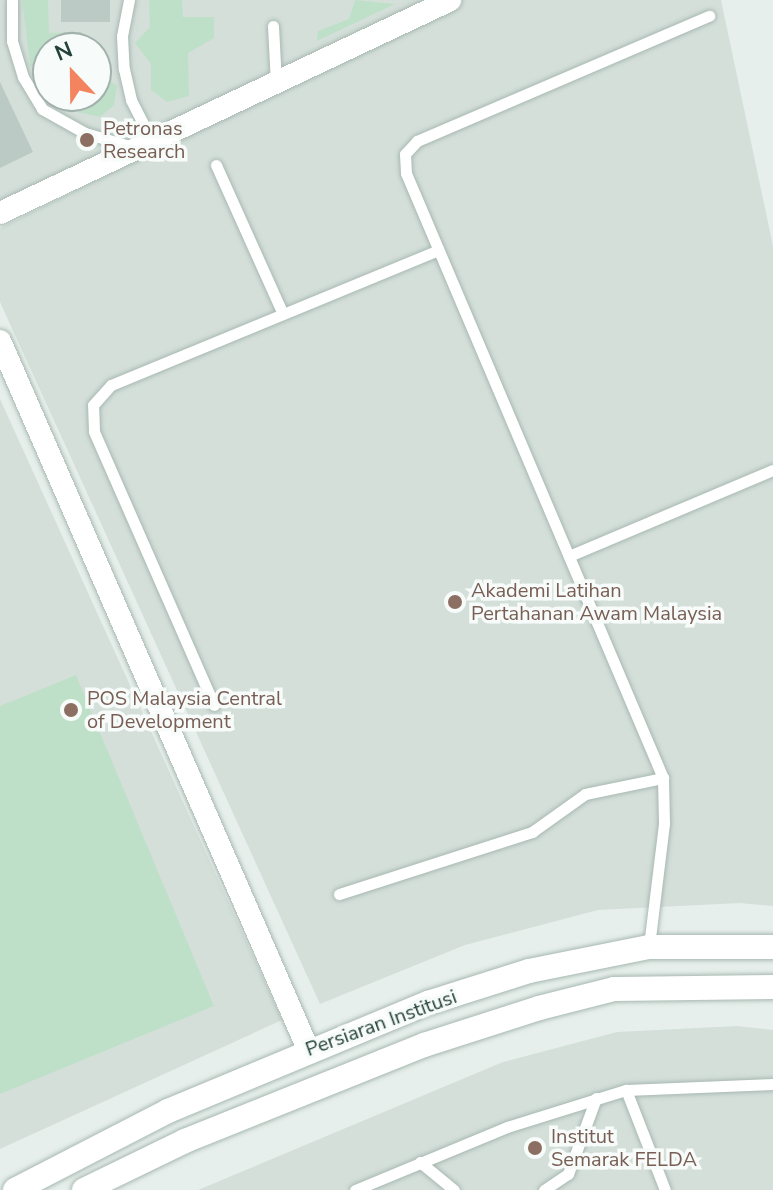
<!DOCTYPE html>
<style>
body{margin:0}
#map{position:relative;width:773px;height:1190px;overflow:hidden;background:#e6efeb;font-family:"Nunito Sans",sans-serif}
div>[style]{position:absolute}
.built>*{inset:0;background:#d4dfda}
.green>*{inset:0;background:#bfe0c8}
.building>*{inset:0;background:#bbcac4;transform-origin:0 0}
.roads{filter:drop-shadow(0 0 2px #a8b8b2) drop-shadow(0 0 2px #a8b8b2)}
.service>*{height:11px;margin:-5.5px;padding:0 5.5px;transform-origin:5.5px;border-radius:5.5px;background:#fff}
.minor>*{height:22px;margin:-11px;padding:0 11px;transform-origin:11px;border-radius:11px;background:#fff}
.tertiary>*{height:24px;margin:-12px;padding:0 12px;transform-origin:12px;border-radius:12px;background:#fff}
.dots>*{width:22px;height:22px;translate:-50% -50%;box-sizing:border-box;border:4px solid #f7fbf9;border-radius:50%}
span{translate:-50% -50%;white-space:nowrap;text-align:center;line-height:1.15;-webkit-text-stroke:7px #f7fbf9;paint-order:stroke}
.education-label{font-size:20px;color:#785e54}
.left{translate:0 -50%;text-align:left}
.street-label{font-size:20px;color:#24423a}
.north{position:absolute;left:32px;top:32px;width:80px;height:80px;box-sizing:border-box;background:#f7fbf9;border:2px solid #a3b1ad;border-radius:50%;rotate:338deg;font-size:22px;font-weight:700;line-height:32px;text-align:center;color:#24423a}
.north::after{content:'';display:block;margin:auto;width:28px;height:36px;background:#f4845f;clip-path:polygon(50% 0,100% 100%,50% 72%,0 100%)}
</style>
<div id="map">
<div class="built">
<div style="clip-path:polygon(evenodd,0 0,721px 0,773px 246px,773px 906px,740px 903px,598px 910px,465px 945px,320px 1004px,0 302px,0 228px,207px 126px,0 221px,0 0,48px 48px,96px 48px,96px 96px,48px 96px,48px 48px)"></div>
<div style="clip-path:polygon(0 399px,282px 1020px,0 1149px)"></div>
<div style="clip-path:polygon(737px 1026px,773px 1030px,773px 1190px,198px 1190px,503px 1062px,617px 1032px)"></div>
</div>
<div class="green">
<div style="clip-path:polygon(22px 0,48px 0,49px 33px,82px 32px,83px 48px,48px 48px,48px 96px,96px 96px,96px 74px,101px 73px,117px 86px,114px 105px,100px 117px,55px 107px,43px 89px,30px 65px)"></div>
<div style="clip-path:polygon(149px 0,182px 0,183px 17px,214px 17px,214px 38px,188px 53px,189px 96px,167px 102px,151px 90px,151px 64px,135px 43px,150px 27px)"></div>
<div style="clip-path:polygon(355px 0,395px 4px,317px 41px,318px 31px,349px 19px)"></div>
<div style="clip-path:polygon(76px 675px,214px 1006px,0 1094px,0 706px)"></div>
</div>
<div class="building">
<div style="left:61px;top:0;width:49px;height:22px"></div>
<div style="clip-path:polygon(0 82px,33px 152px,0 168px)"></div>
</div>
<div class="roads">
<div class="service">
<div style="left:12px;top:0;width:41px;rotate:90deg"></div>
<div style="left:12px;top:41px;width:38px;rotate:73deg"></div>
<div style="left:23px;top:77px;width:37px;rotate:59deg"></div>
<div style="left:42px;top:109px;width:49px;rotate:29.2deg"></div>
<div style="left:85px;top:133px;width:50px;rotate:16.3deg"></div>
<div style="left:129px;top:0;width:37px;rotate:101deg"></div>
<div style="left:122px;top:36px;width:33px;rotate:87deg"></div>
<div style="left:124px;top:69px;width:32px;rotate:77deg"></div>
<div style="left:131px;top:100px;width:46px;rotate:62.9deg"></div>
<div style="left:273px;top:26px;width:57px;rotate:87deg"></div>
<div style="left:216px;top:165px;width:163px;rotate:65.8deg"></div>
<div style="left:569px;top:556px;width:221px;rotate:-22.9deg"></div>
<div style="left:214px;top:705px;width:299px;rotate:-113.7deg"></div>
<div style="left:94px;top:431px;width:26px;rotate:-92deg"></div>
<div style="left:93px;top:405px;width:27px;rotate:-48deg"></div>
<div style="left:111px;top:385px;width:354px;rotate:-22.4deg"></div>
<div style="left:339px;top:894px;width:203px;rotate:-17.8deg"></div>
<div style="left:532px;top:832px;width:65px;rotate:-35.6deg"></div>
<div style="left:585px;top:794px;width:80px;rotate:-11.6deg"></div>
<div style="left:649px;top:946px;width:124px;rotate:-83deg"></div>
<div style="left:664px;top:823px;width:45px;rotate:-91.3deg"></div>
<div style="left:663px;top:778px;width:657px;rotate:-113.02deg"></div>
<div style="left:406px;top:173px;width:19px;rotate:-93deg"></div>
<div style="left:405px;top:154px;width:18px;rotate:-47deg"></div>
<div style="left:417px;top:141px;width:318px;rotate:-23.2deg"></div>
<div style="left:626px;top:1090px;width:107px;rotate:68.7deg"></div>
<div style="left:420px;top:1162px;width:44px;rotate:39.5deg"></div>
<div style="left:355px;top:1190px;width:165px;rotate:-22.5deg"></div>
<div style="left:507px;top:1127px;width:125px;rotate:-17.3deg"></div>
<div style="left:626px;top:1090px;width:147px;rotate:-2.3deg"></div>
<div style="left:544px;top:1190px;width:29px;rotate:-34deg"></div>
<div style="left:568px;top:1174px;width:81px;rotate:-69.8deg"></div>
</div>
<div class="minor">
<div style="left:0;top:213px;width:498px;rotate:-25.3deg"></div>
<div style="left:0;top:341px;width:772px;rotate:66.49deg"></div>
</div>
<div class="tertiary">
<div style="left:15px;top:1190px;width:172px;rotate:-27.3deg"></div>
<div style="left:168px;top:1111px;width:282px;rotate:-22.6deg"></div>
<div style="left:428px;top:1003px;width:106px;rotate:-17.6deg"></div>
<div style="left:529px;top:971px;width:122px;rotate:-11.3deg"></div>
<div style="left:649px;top:947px;width:124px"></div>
<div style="left:84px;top:1190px;width:112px;rotate:-25.9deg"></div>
<div style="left:185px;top:1141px;width:258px;rotate:-21.9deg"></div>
<div style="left:424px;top:1045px;width:121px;rotate:-17.8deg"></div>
<div style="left:539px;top:1008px;width:77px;rotate:-14.2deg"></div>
<div style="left:614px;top:989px;width:159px;rotate:-0.7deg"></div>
</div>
</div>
<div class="dots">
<div style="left:87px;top:140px;background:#8d6e63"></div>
<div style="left:455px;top:602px;background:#8d6e63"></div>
<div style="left:71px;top:710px;background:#8d6e63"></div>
<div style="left:535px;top:1148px;background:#8d6e63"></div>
</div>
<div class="education-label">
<span class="left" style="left:103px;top:140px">Petronas<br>Research</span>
<span class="left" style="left:471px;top:602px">Akademi Latihan<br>Pertahanan Awam Malaysia</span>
<span class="left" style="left:87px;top:710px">POS Malaysia Central<br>of Development</span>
<span class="left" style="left:551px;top:1148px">Institut<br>Semarak FELDA</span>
</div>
<div class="street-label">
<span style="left:381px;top:1023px;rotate:-20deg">Persiaran Institusi</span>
</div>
<div class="north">N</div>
</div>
